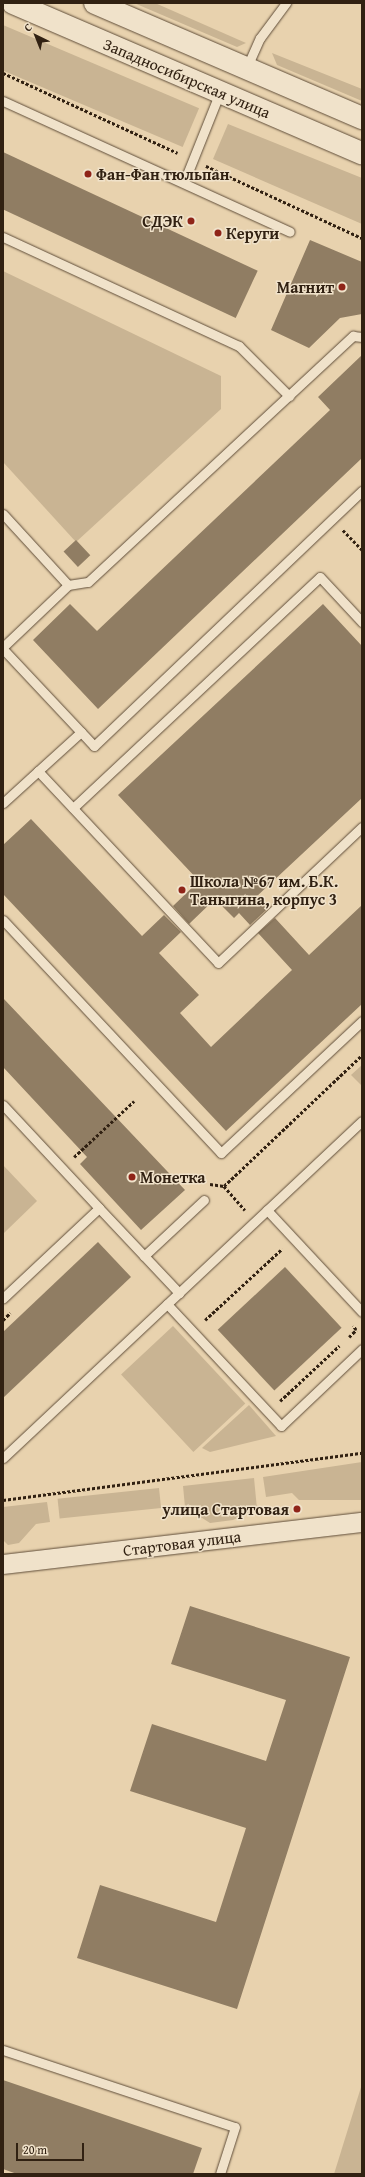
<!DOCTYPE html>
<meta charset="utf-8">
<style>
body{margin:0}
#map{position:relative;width:365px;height:2177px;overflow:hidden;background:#e8d2ae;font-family:"Gentium Book Plus",serif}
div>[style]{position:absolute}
.green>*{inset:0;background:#c9b493;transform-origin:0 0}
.building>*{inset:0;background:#907d63;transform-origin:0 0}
.path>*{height:2.5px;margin-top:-1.25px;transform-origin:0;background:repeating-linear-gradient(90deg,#312112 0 3px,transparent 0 5px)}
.roads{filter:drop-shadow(0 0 1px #5f4d39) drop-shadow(0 0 1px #5f4d39)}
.lane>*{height:9px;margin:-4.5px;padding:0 4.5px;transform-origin:4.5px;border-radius:4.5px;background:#f0e2ca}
.street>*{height:19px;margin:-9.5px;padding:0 9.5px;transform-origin:9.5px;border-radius:9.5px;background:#f0e2ca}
.secondary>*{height:22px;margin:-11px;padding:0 11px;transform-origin:11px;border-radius:11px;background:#f0e2ca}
.dots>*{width:11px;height:11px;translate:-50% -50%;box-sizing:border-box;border:2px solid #f0e2ca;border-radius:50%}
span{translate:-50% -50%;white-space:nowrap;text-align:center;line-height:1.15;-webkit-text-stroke:3px #f0e2ca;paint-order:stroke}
.street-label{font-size:16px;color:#312112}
.poi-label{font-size:16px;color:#312112;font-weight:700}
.left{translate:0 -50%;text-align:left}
.right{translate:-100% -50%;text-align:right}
.frame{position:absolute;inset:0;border:4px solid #312112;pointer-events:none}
.north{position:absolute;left:16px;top:16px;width:40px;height:40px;-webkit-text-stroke:3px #f0e2ca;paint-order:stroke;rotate:317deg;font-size:11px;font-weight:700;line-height:16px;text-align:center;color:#312112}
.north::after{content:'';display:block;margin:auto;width:14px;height:18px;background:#312112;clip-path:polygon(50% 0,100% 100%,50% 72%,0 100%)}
.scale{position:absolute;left:16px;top:2143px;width:68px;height:18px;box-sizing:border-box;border:2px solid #312112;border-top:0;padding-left:5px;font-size:12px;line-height:14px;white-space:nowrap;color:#312112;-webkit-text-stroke:3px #f0e2ca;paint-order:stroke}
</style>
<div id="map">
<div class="green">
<div style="clip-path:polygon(134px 3px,155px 3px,246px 43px,237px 47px)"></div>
<div style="left:3px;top:25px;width:213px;height:42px;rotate:23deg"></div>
<div style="clip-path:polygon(272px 53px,362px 89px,362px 101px,277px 65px)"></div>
<div style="clip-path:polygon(228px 124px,362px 178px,362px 224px,213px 159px)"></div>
<div style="clip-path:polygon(3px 271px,221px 376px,221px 409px,76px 542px,3px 462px)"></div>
<div style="clip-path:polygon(362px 1065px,362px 1085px,361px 1085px,351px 1075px)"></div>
<div style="clip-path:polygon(3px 1165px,37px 1201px,3px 1234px)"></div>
<div style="left:173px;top:1326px;width:106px;height:71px;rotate:47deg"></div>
<div style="clip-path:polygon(249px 1405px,276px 1436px,210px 1452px,202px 1448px)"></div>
<div style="clip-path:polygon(362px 1462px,362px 1500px,299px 1500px,292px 1493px,266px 1497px,263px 1477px)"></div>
<div style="clip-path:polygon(254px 1478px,257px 1509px,233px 1520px,210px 1523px,185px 1507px,183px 1486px)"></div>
<div style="left:159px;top:1488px;width:20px;height:102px;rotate:84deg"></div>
<div style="clip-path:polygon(47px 1502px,50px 1522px,36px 1524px,19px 1543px,8px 1545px,3px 1540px,3px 1507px)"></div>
<div style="clip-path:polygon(362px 2084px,362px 2174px,334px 2174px)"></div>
</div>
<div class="building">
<div style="left:3px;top:152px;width:281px;height:52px;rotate:25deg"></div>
<div style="clip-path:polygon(310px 240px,362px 262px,362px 314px,340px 318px,309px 348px,271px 330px)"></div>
<div style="clip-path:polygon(362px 355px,362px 458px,98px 709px,33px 640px,70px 604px,97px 631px,330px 410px,318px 397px)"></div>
<div style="left:76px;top:540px;width:21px;height:17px;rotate:47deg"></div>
<div style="clip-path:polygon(323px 604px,362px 646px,362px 798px,256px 897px,267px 909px,250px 925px,239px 913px,234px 918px,215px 899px,189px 924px,173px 906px,199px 881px,118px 795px)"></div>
<div style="clip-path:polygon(31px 819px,142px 936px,164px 915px,181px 932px,159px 953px,199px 995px,180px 1013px,211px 1047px,292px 970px,258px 933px,275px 918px,309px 955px,362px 905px,362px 1004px,226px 1131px,3px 894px,3px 845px)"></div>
<div style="clip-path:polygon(3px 998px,185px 1190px,141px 1230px,80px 1164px,87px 1157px,3px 1067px)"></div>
<div style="clip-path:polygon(98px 1242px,131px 1277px,3px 1398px,3px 1332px)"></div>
<div style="left:285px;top:1267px;width:83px;height:92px;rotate:47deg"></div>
<div style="clip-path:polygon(190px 1606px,350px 1657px,237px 2009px,77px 1958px,100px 1885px,216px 1922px,246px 1828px,130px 1791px,152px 1724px,266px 1761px,286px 1700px,171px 1664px)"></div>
<div style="clip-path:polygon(3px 2080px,202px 2148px,193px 2174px,17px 2174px,3px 2169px)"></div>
</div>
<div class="path">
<div style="left:3px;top:73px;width:192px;rotate:24.6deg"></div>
<div style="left:206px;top:166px;width:172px;rotate:24.8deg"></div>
<div style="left:343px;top:530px;width:28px;rotate:46deg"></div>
<div style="left:74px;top:1157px;width:82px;rotate:-43deg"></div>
<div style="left:210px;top:1184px;width:14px;rotate:8deg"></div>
<div style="left:224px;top:1186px;width:190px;rotate:-43.5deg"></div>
<div style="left:224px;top:1186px;width:32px;rotate:49deg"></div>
<div style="left:3px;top:1320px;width:10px;rotate:-45deg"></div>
<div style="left:205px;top:1320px;width:105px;rotate:-42.7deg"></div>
<div style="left:349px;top:1337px;width:10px;rotate:-45deg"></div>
<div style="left:356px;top:1330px;width:5px;rotate:-127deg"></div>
<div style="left:280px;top:1401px;width:81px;rotate:-43deg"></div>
<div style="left:3px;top:1500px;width:362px;rotate:-7.5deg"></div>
</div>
<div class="roads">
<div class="lane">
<div style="left:246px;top:69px;width:34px;rotate:-66deg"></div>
<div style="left:260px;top:38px;width:44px;rotate:-53.4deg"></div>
<div style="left:3px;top:101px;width:315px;rotate:24.5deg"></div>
<div style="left:184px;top:182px;width:97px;rotate:-68.2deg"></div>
<div style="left:3px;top:237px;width:260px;rotate:24.8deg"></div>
<div style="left:239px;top:346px;width:71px;rotate:45deg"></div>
<div style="left:3px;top:514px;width:96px;rotate:47.5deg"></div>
<div style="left:3px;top:647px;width:90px;rotate:-43.6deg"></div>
<div style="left:68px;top:585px;width:20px;rotate:-9deg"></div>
<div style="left:88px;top:582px;width:362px;rotate:-42.9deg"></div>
<div style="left:353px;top:336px;width:9px;rotate:6deg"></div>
<div style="left:3px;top:649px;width:114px;rotate:46.8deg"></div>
<div style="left:38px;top:771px;width:58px;rotate:-42.2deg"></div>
<div style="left:81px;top:732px;width:19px;rotate:47deg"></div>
<div style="left:94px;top:746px;width:370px;rotate:-43.6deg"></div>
<div style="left:3px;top:803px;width:47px;rotate:-42.4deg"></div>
<div style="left:38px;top:771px;width:263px;rotate:46.8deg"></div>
<div style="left:218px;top:963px;width:198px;rotate:-43.4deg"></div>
<div style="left:73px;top:808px;width:338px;rotate:-43.1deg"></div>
<div style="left:320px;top:577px;width:62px;rotate:47deg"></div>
<div style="left:3px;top:920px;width:319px;rotate:46.9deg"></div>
<div style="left:221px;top:1153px;width:193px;rotate:-43.1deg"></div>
<div style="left:3px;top:1105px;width:141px;rotate:47deg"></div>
<div style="left:99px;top:1208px;width:132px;rotate:136.8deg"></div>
<div style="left:99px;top:1208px;width:117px;rotate:46.7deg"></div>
<div style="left:267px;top:1210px;width:139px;rotate:47deg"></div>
<div style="left:144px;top:1256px;width:82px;rotate:-43deg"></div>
<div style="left:167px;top:1304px;width:167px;rotate:46.9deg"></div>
<div style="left:281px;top:1426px;width:112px;rotate:-43.5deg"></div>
<div style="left:3px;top:1458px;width:492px;rotate:-43.2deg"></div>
<div style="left:3px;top:2050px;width:244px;rotate:18.4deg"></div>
<div style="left:235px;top:2127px;width:49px;rotate:107.7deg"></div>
</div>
<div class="street">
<div style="left:3px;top:1564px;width:361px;rotate:-6.7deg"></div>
</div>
<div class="secondary">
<div style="left:13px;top:3px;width:380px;rotate:23.3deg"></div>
<div style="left:95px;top:3px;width:291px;rotate:23.3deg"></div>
</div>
</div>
<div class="dots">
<div style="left:88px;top:174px;background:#8f2418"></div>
<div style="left:191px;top:221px;background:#8f2418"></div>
<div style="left:218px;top:233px;background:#8f2418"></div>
<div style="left:342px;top:287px;background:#8f2418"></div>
<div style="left:182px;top:890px;background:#8f2418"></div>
<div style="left:132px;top:1177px;background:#8f2418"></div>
<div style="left:297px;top:1509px;background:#8f2418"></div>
</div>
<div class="street-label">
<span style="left:187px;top:78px;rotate:23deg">Западносибирская улица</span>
<span style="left:182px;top:1543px;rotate:-7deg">Стартовая улица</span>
</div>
<div class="poi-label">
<span class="left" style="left:96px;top:174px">Фан-Фан тюльпан</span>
<span class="right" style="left:183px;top:221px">СДЭК</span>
<span class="left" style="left:226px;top:233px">Керуги</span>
<span class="right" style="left:334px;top:287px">Магнит</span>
<span class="left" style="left:190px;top:890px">Школа №67 им. Б.К.<br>Таныгина, корпус 3</span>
<span class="left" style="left:140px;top:1177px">Монетка</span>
<span class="right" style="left:289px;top:1509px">улица Стартовая</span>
</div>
<div class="frame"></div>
<div class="north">С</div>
<div class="scale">20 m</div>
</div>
